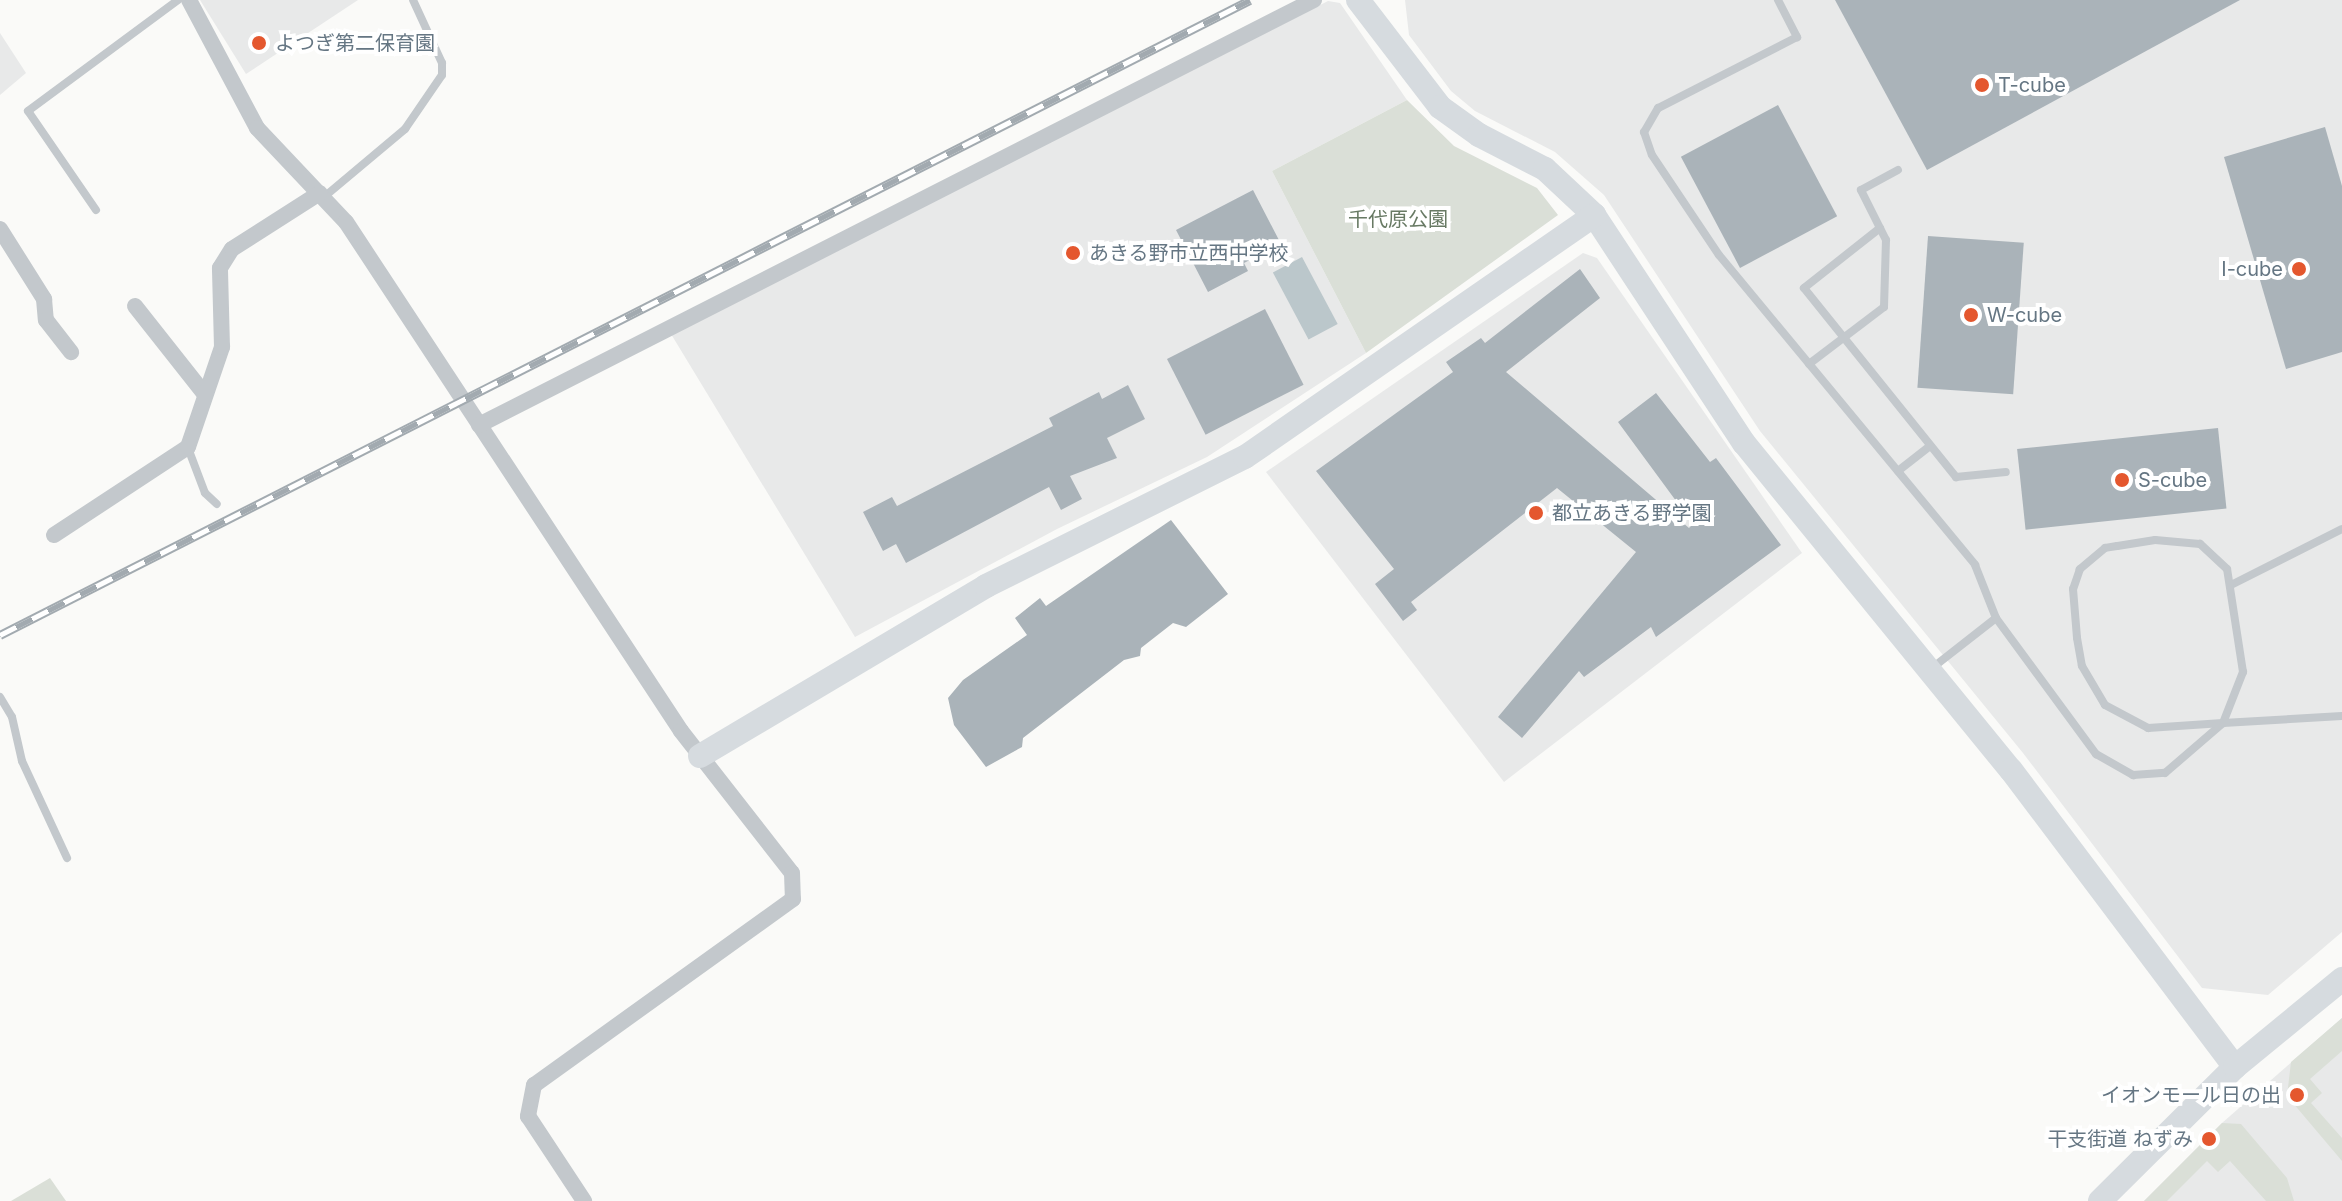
<!DOCTYPE html>
<meta charset="utf-8">
<style>
body{margin:0}
#map{position:relative;width:2342px;height:1201px;overflow:hidden;background:#fafaf8;font-family:Inter,"Noto Sans JP",sans-serif}
div>[style]{position:absolute}
.built>*{inset:0;background:#e8e9e9}
.green>*{inset:0;background:#dadfd7}
.water>*{inset:0;background:#bbc7cb;transform-origin:0 0}
.building>*{inset:0;background:#aab3b9;transform-origin:0 0}
.lane>*{height:8px;margin:-4px;padding:0 4px;transform-origin:4px;border-radius:4px;background:#c3c8cc}
.street>*{height:16px;margin:-8px;padding:0 8px;transform-origin:8px;border-radius:8px;background:#c3c8cc}
.secondary>*{height:24px;margin:-12px;padding:0 12px;transform-origin:12px;border-radius:12px;background:#d6dbdf}
.rail>*{height:9px;margin-top:-4.5px;transform-origin:0;background:repeating-linear-gradient(90deg,#fff 0 18px,#a2aab0 0 36px);box-sizing:border-box;border-block:2px solid #a2aab0}
.dots>*{width:22px;height:22px;translate:-50% -50%;box-sizing:border-box;border:4px solid #fff;border-radius:50%}
span{translate:-50% -50%;white-space:nowrap;text-align:center;line-height:1.15;-webkit-text-stroke:8px #fff;paint-order:stroke}
.poi-label{font-size:20px;color:#657683}
.left{translate:0 -50%;text-align:left}
.right{translate:-100% -50%;text-align:right}
.park-label{font-size:20px;color:#687a64}
</style>
<div id="map">
<div class="built">
<div style="clip-path:polygon(200px 0,358px 0,246px 74px)"></div>
<div style="clip-path:polygon(1405px 0,2342px 0,2342px 932px,2268px 995px,2202px 988px,2023px 753px,1760px 431px,1604px 195px,1555px 152px,1475px 111px,1451px 91px,1409px 35px)"></div>
<div style="clip-path:polygon(1328px 1px,1340px 3px,1407px 100px,1272px 171px,1366px 353px,1207px 457px,1057px 529px,855px 637px,671px 334px)"></div>
<div style="clip-path:polygon(0 33px,26px 73px,0 95px)"></div>
<div style="clip-path:polygon(1583px 253px,1597px 258px,1802px 553px,1504px 782px,1266px 472px)"></div>
<div style="clip-path:polygon(2342px 1018px,2342px 1201px,2144px 1201px,2222px 1123px)"></div>
</div>
<div class="green">
<div style="clip-path:polygon(1407px 100px,1454px 146px,1537px 188px,1558px 215px,1366px 353px,1272px 171px)"></div>
<div style="clip-path:polygon(2342px 1018px,2342px 1051px,2310px 1079px,2322px 1093px,2311px 1103px,2342px 1138px,2342px 1161px,2287px 1096px,2291px 1062px)"></div>
<div style="clip-path:polygon(2222px 1123px,2241px 1124px,2287px 1178px,2294px 1201px,2266px 1201px,2230px 1161px,2218px 1172px,2207px 1161px,2167px 1201px,2144px 1201px)"></div>
<div style="clip-path:polygon(50px 1178px,66px 1201px,11px 1201px)"></div>
</div>
<div class="water">
<div style="left:1302px;top:257px;width:76px;height:33px;rotate:62deg"></div>
</div>
<div class="building">
<div style="clip-path:polygon(1835px 0,2240px 0,1927px 170px)"></div>
<div style="left:1778px;top:105px;width:126px;height:110px;rotate:62deg"></div>
<div style="clip-path:polygon(2325px 127px,2342px 186px,2342px 352px,2286px 369px,2224px 157px)"></div>
<div style="clip-path:polygon(1253px 190px,1281px 244px,1244px 263px,1248px 271px,1208px 292px,1176px 230px)"></div>
<div style="left:1928px;top:236px;width:96px;height:152px;rotate:4deg"></div>
<div style="clip-path:polygon(1580px 269px,1600px 298px,1506px 372px,1689px 528px,1693px 524px,1618px 422px,1656px 393px,1710px 462px,1716px 458px,1781px 545px,1656px 637px,1651px 627px,1584px 677px,1579px 671px,1522px 738px,1498px 717px,1636px 552px,1557px 488px,1411px 602px,1417px 610px,1403px 621px,1375px 584px,1394px 569px,1316px 471px,1453px 372px,1446px 362px,1481px 338px,1485px 343px)"></div>
<div style="left:1265px;top:309px;width:85px;height:110px;rotate:63deg"></div>
<div style="clip-path:polygon(1128px 385px,1145px 419px,1107px 438px,1117px 458px,1070px 476px,1082px 499px,1061px 510px,1049px 487px,906px 563px,896px 544px,883px 551px,863px 512px,892px 497px,897px 506px,1053px 426px,1049px 418px,1099px 392px,1102px 399px)"></div>
<div style="left:2218px;top:428px;width:81px;height:202px;rotate:84deg"></div>
<div style="clip-path:polygon(1171px 520px,1228px 594px,1186px 627px,1173px 623px,1141px 648px,1140px 656px,1124px 660px,1023px 738px,1022px 747px,986px 767px,954px 725px,948px 698px,963px 680px,1027px 635px,1015px 618px,1040px 598px,1046px 606px)"></div>
</div>
<div class="lane">
<div style="left:1778px;top:0;width:42px;rotate:62.8deg"></div>
<div style="left:1797px;top:37px;width:156px;rotate:152.9deg"></div>
<div style="left:1658px;top:108px;width:28px;rotate:120deg"></div>
<div style="left:1644px;top:132px;width:24px;rotate:71deg"></div>
<div style="left:1652px;top:155px;width:120px;rotate:56.2deg"></div>
<div style="left:1719px;top:255px;width:402px;rotate:50.4deg"></div>
<div style="left:1975px;top:565px;width:57px;rotate:68.4deg"></div>
<div style="left:1996px;top:618px;width:83px;rotate:141.9deg"></div>
<div style="left:324px;top:197px;width:106px;rotate:-40deg"></div>
<div style="left:405px;top:129px;width:65px;rotate:-55.6deg"></div>
<div style="left:442px;top:75px;width:12px;rotate:-90deg"></div>
<div style="left:442px;top:63px;width:69px;rotate:-114.7deg"></div>
<div style="left:96px;top:210px;width:120px;rotate:-124.5deg"></div>
<div style="left:28px;top:111px;width:187px;rotate:-36.5deg"></div>
<div style="left:1880px;top:228px;width:97px;rotate:141.7deg"></div>
<div style="left:1804px;top:288px;width:243px;rotate:51.2deg"></div>
<div style="left:1956px;top:477px;width:50px;rotate:-5.7deg"></div>
<div style="left:1809px;top:364px;width:94px;rotate:-37.2deg"></div>
<div style="left:1884px;top:307px;width:67px;rotate:-88.3deg"></div>
<div style="left:1886px;top:240px;width:56px;rotate:-116.6deg"></div>
<div style="left:1861px;top:190px;width:42px;rotate:-28.4deg"></div>
<div style="left:188px;top:448px;width:48px;rotate:69.3deg"></div>
<div style="left:205px;top:493px;width:16px;rotate:43deg"></div>
<div style="left:1898px;top:471px;width:41px;rotate:-38deg"></div>
<div style="left:2231px;top:585px;width:124px;rotate:-26.8deg"></div>
<div style="left:1996px;top:618px;width:169px;rotate:53.7deg"></div>
<div style="left:2096px;top:754px;width:43px;rotate:29.6deg"></div>
<div style="left:2133px;top:775px;width:32px;rotate:-4deg"></div>
<div style="left:2165px;top:773px;width:77px;rotate:-40.8deg"></div>
<div style="left:2223px;top:723px;width:55px;rotate:-68.6deg"></div>
<div style="left:2243px;top:672px;width:104px;rotate:-98.8deg"></div>
<div style="left:2227px;top:569px;width:37px;rotate:-137deg"></div>
<div style="left:2200px;top:544px;width:45px;rotate:-174.9deg"></div>
<div style="left:2155px;top:540px;width:38px;rotate:171deg"></div>
<div style="left:2117px;top:546px;width:12px;rotate:171deg"></div>
<div style="left:2105px;top:548px;width:33px;rotate:140deg"></div>
<div style="left:2080px;top:569px;width:21px;rotate:109deg"></div>
<div style="left:2073px;top:589px;width:49px;rotate:85.3deg"></div>
<div style="left:2077px;top:638px;width:28px;rotate:80deg"></div>
<div style="left:2082px;top:666px;width:45px;rotate:59.5deg"></div>
<div style="left:2105px;top:705px;width:49px;rotate:28.1deg"></div>
<div style="left:2148px;top:728px;width:75px;rotate:-3.8deg"></div>
<div style="left:2223px;top:723px;width:119px;rotate:-3.4deg"></div>
<div style="left:0;top:697px;width:23px;rotate:59deg"></div>
<div style="left:12px;top:717px;width:45px;rotate:77.2deg"></div>
<div style="left:22px;top:761px;width:107px;rotate:65.1deg"></div>
</div>
<div class="street">
<div style="left:189px;top:0;width:145px;rotate:62deg"></div>
<div style="left:257px;top:128px;width:129px;rotate:46.6deg"></div>
<div style="left:346px;top:222px;width:609px;rotate:56.65deg"></div>
<div style="left:681px;top:731px;width:180px;rotate:52deg"></div>
<div style="left:792px;top:873px;width:26px;rotate:88deg"></div>
<div style="left:793px;top:899px;width:319px;rotate:144.3deg"></div>
<div style="left:534px;top:1085px;width:32px;rotate:101deg"></div>
<div style="left:528px;top:1116px;width:102px;rotate:56.6deg"></div>
<div style="left:0;top:229px;width:83px;rotate:57.8deg"></div>
<div style="left:44px;top:299px;width:21px;rotate:85deg"></div>
<div style="left:46px;top:320px;width:41px;rotate:52deg"></div>
<div style="left:135px;top:306px;width:110px;rotate:51.7deg"></div>
<div style="left:479px;top:425px;width:937px;rotate:-26.98deg"></div>
<div style="left:54px;top:535px;width:160px;rotate:-33.3deg"></div>
<div style="left:188px;top:447px;width:106px;rotate:-71.2deg"></div>
<div style="left:222px;top:347px;width:79px;rotate:-91.5deg"></div>
<div style="left:220px;top:268px;width:22px;rotate:-58deg"></div>
<div style="left:232px;top:249px;width:104px;rotate:-32.5deg"></div>
</div>
<div class="secondary">
<div style="left:1358px;top:0;width:135px;rotate:52.5deg"></div>
<div style="left:1440px;top:107px;width:48px;rotate:35.7deg"></div>
<div style="left:1479px;top:135px;width:74px;rotate:27.3deg"></div>
<div style="left:1545px;top:169px;width:67px;rotate:43.2deg"></div>
<div style="left:1594px;top:215px;width:273px;rotate:56.7deg"></div>
<div style="left:1744px;top:443px;width:422px;rotate:50.8deg"></div>
<div style="left:2011px;top:770px;width:372px;rotate:53deg"></div>
<div style="left:700px;top:756px;width:333px;rotate:-30.7deg"></div>
<div style="left:986px;top:586px;width:289px;rotate:-26.5deg"></div>
<div style="left:1245px;top:457px;width:425px;rotate:-34.7deg"></div>
<div style="left:2100px;top:1201px;width:190px;rotate:-44.8deg"></div>
<div style="left:2235px;top:1067px;width:139px;rotate:-39.4deg"></div>
</div>
<div class="rail">
<div style="left:0;top:635px;width:1402px;rotate:-26.93deg"></div>
</div>
<div class="dots">
<div style="left:259px;top:43px;background:#e4572e"></div>
<div style="left:1982px;top:85px;background:#e4572e"></div>
<div style="left:1073px;top:253px;background:#e4572e"></div>
<div style="left:2299px;top:269px;background:#e4572e"></div>
<div style="left:1971px;top:315px;background:#e4572e"></div>
<div style="left:2122px;top:480px;background:#e4572e"></div>
<div style="left:1536px;top:513px;background:#e4572e"></div>
<div style="left:2297px;top:1095px;background:#e4572e"></div>
<div style="left:2209px;top:1139px;background:#e4572e"></div>
</div>
<div class="poi-label">
<span class="left" style="left:275px;top:43px">よつぎ第二保育園</span>
<span class="left" style="left:1998px;top:85px">T-cube</span>
<span class="left" style="left:1089px;top:253px">あきる野市立西中学校</span>
<span class="right" style="left:2283px;top:269px">I-cube</span>
<span class="left" style="left:1987px;top:315px">W-cube</span>
<span class="left" style="left:2138px;top:480px">S-cube</span>
<span class="left" style="left:1552px;top:513px">都立あきる野学園</span>
<span class="right" style="left:2281px;top:1095px">イオンモール日の出</span>
<span class="right" style="left:2193px;top:1139px">干支街道 ねずみ</span>
</div>
<div class="park-label">
<span style="left:1398px;top:219px">千代原公園</span>
</div>
</div>
